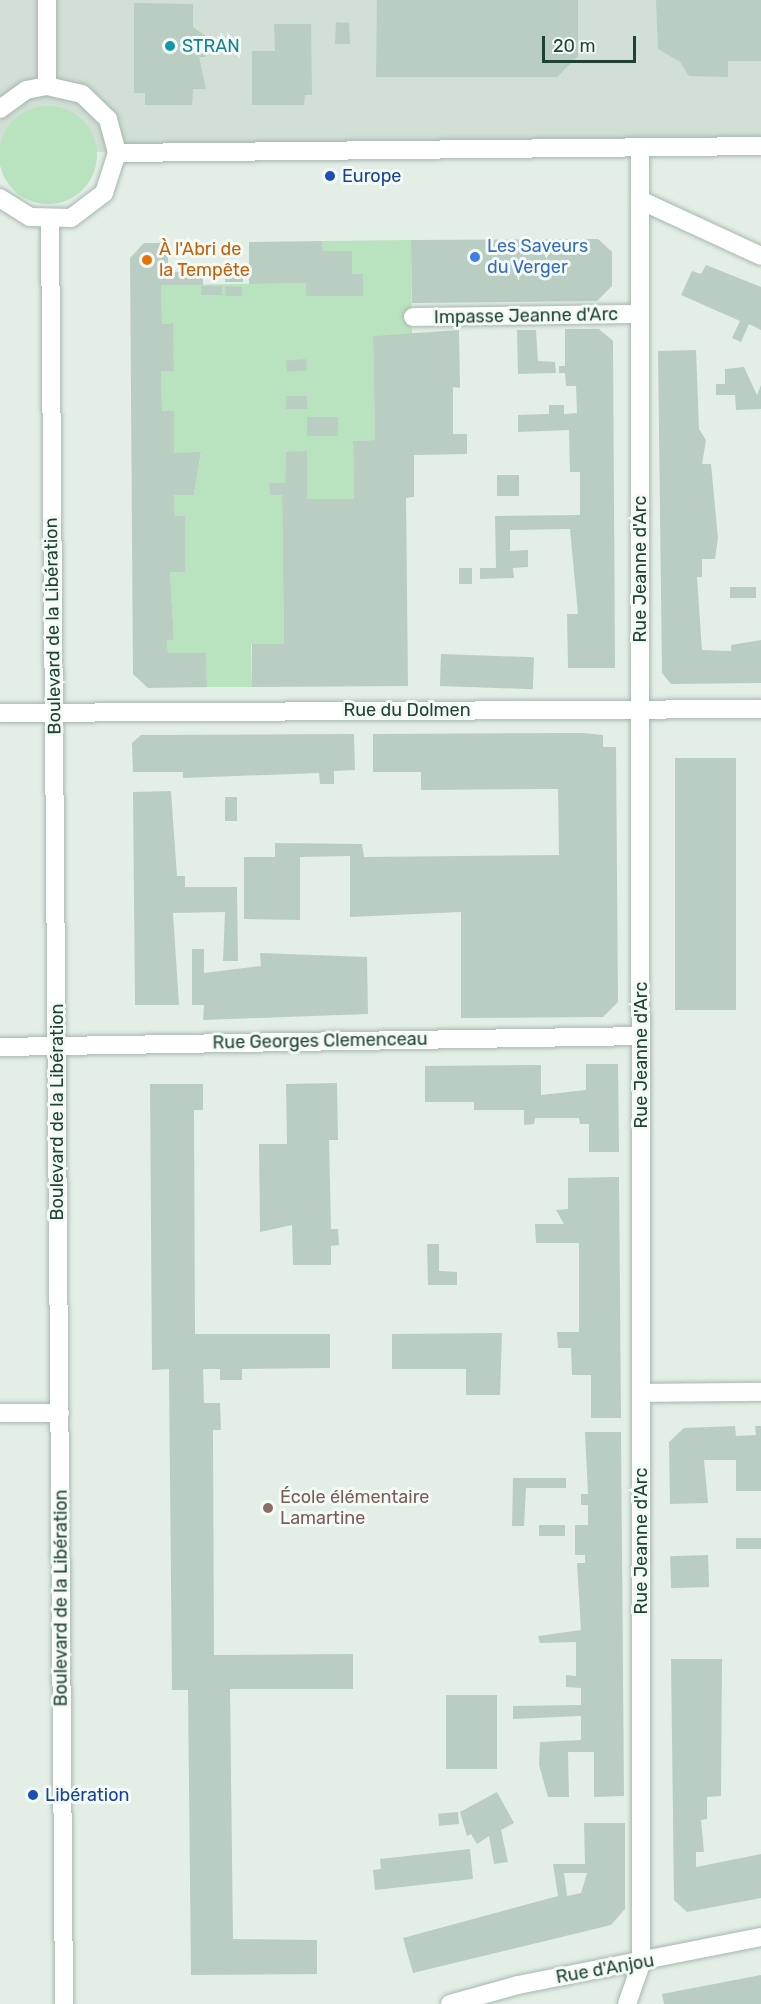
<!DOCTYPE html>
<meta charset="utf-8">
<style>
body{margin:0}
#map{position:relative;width:761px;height:2004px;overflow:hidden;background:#e3eee7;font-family:Rubik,sans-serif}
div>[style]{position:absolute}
.built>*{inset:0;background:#d1dfd6;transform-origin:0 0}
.green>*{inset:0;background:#b9e2be}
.round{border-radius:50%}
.building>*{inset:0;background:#bacdc3;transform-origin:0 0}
.roads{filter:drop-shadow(0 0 2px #a5b7ae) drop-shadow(0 0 2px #a5b7ae)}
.minor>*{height:18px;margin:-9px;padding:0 9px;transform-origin:9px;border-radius:9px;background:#fff}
.tertiary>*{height:18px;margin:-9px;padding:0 9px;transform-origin:9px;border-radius:9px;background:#fff}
.secondary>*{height:18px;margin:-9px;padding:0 9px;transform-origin:9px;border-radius:9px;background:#fff}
.dots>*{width:16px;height:16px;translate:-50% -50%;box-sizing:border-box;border:3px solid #f4faf6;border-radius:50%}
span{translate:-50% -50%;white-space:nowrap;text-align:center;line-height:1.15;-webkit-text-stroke:6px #f4faf6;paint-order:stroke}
.culture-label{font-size:18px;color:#0d838f}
.left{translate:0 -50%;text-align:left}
.transit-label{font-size:18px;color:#164399}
.shop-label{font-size:18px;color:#366cbe}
.food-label{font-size:18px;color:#c56008}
.street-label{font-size:18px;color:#204234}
.education-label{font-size:18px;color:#785e54}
.scale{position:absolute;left:542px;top:36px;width:94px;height:27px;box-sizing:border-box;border:3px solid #204234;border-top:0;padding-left:8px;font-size:18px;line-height:21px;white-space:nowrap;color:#204234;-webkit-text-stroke:4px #f4faf6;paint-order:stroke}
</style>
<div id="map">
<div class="built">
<div style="left:0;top:0;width:761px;height:152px"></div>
</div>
<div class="green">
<div class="round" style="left:-1px;top:106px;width:98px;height:98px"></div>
<div style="clip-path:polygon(411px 240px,412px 335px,373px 336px,375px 440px,353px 441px,354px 499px,307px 499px,307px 452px,286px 452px,285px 483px,269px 483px,270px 495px,282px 495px,284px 644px,251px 644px,252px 687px,207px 687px,206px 653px,168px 653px,167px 640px,174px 640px,170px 572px,185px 534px,185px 517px,175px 516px,174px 495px,194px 495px,201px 453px,174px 453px,174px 411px,162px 411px,161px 371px,174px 371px,172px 323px,162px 324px,161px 285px,306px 283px,307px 296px,363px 296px,363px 274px,352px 274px,323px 251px,322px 241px)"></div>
</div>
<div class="building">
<div style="clip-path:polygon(377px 0,578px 0,578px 56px,557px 77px,376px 77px)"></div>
<div style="clip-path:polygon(656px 0,761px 0,761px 61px,728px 61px,728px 77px,689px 76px,680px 62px,658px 49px)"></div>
<div style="clip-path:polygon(134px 3px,193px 4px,193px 27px,206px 36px,206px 57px,199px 57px,206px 89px,193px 89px,192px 105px,145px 105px,145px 93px,134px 93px)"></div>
<div style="clip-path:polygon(336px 22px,349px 23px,350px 44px,335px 44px)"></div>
<div style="clip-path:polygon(274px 24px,311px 24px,312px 95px,305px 95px,304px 105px,252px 105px,252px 51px,275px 51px)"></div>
<div style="clip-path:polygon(598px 239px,612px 252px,612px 286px,597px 301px,412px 303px,411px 240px)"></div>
<div style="clip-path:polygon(322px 241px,323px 251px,352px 251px,352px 274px,363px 274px,363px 296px,306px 296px,306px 283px,249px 284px,249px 242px)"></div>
<div style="clip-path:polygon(144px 243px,168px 243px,168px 272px,203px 271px,203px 285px,161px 285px,162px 324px,173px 323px,174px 371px,161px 371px,162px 411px,174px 411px,174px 453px,201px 452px,194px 495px,174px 495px,175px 516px,185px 516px,185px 572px,170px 572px,174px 640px,167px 640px,168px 653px,206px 653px,207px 687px,148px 688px,133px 674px,130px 258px)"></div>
<div style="clip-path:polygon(706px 265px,761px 287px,761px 330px,749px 324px,741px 342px,732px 338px,740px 321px,681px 295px,692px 271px,701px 274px)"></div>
<div style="left:225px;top:268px;width:18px;height:14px"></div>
<div style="left:222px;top:286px;width:9px;height:21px;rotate:90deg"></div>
<div style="clip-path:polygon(225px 286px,242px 287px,242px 296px,226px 296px)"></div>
<div style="clip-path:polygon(565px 329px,599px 329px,613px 341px,615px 668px,568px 668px,567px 614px,578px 614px,570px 529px,510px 530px,510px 551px,528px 550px,528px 567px,513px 568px,514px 578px,480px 579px,480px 568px,496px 568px,495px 516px,580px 515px,580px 472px,570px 472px,569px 430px,518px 432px,518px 415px,549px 414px,549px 405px,564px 405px,564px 414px,577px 413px,576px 386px,566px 386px,565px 373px,559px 373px,559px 366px,565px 366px)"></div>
<div style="clip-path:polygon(459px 330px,460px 388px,453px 387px,453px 434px,467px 434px,467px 454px,414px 455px,414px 497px,406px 498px,408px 686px,252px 687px,252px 644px,284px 644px,282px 495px,270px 495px,269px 483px,285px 483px,286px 452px,307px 451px,307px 499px,354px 499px,353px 441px,375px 440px,373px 336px)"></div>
<div style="clip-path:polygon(517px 330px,536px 330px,538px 361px,555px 362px,556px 373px,518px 374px)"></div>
<div style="clip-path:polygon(696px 350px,699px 429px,706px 440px,702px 464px,711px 464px,718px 538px,715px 559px,702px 559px,702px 577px,697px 577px,702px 650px,731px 651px,731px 645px,761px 640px,761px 683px,671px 684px,662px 673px,658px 351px)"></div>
<div style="left:306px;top:359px;width:11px;height:20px;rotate:85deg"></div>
<div style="clip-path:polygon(744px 367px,757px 395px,761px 385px,761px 409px,736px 410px,735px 395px,716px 395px,716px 384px,725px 384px,725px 369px)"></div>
<div style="left:307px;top:396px;width:13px;height:21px;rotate:90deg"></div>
<div style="left:307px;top:417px;width:31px;height:19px"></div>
<div style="left:519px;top:475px;width:21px;height:22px;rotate:90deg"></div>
<div style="left:459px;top:568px;width:13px;height:16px"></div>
<div style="left:756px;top:587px;width:11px;height:26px;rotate:90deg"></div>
<div style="left:441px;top:654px;width:93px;height:32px;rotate:2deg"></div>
<div style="clip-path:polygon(583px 733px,603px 735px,603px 747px,616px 747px,618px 1002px,603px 1017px,461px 1018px,461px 912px,350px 917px,350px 856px,300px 857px,300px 920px,244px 919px,244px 857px,275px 857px,275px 843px,362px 844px,364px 857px,559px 855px,558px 789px,421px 790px,421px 772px,373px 772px,373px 734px)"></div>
<div style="clip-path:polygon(354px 734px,355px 770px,334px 771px,334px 784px,320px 784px,319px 773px,183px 778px,183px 772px,133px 772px,132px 743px,141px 735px)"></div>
<div style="left:675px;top:758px;width:61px;height:252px"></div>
<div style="clip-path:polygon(171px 791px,177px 876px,185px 876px,185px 887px,237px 887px,238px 961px,223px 961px,225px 912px,173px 913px,179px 1005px,135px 1005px,133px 792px)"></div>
<div style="left:237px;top:797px;width:24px;height:12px;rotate:90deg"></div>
<div style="clip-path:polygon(192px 949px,204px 949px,204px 973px,261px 966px,260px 953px,367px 957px,368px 1014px,203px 1020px,204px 1005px,192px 1005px)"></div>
<div style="clip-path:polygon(586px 1064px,618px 1064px,619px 1152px,589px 1152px,589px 1124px,580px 1124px,579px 1118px,535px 1118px,534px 1124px,524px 1125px,524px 1110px,474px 1110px,474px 1102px,425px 1102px,425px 1066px,541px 1065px,541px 1095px,586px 1090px)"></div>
<div style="clip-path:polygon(337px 1083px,338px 1140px,329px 1140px,331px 1229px,338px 1229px,339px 1245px,331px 1246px,331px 1265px,293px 1265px,292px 1225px,260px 1232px,259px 1144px,287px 1144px,286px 1084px)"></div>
<div style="clip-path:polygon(150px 1084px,203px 1084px,203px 1110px,194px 1110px,195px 1334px,330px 1334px,330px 1368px,242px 1369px,242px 1380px,220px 1380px,220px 1369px,203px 1369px,204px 1403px,220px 1403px,221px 1430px,213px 1430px,214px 1655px,353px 1654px,353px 1689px,230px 1689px,233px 1939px,317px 1940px,317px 1974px,191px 1975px,188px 1690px,172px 1690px,169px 1369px,152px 1370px)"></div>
<div style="clip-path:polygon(619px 1177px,621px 1418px,591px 1418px,591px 1375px,572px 1375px,571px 1348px,558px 1348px,557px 1332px,579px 1332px,579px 1243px,536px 1243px,535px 1224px,564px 1224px,556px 1210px,568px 1209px,568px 1178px)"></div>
<div style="clip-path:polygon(427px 1244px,439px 1244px,439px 1271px,457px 1272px,457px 1285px,428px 1285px)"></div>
<div style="clip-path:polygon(502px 1333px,500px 1395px,466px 1395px,466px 1369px,392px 1369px,392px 1334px)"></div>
<div style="clip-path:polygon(735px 1426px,736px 1436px,756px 1435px,755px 1426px,761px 1426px,761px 1491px,736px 1491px,736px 1460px,704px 1460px,708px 1503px,670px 1504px,669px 1442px,684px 1428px)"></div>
<div style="clip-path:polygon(585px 1432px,621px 1432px,624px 1796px,594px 1797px,594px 1752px,568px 1752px,569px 1797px,548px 1797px,539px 1765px,540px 1742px,581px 1740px,581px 1716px,513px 1719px,513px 1706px,581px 1705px,581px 1688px,566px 1687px,566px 1675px,576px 1676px,576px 1642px,540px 1643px,538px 1636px,581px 1630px,577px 1563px,585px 1563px,585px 1555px,575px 1555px,575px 1525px,588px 1525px,588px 1505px,581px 1505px,581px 1494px,588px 1494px)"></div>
<div style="clip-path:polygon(513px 1478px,566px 1478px,566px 1488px,526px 1488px,524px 1526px,512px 1526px)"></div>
<div style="left:565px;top:1525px;width:11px;height:26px;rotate:90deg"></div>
<div style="left:736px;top:1538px;width:25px;height:11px"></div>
<div style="left:708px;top:1555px;width:32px;height:38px;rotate:88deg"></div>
<div style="clip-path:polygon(671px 1659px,722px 1659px,721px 1796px,707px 1797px,707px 1819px,701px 1820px,704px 1852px,696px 1852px,696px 1867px,761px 1854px,761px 1898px,687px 1912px,674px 1900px)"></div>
<div style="left:446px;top:1695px;width:51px;height:74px"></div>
<div style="clip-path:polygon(497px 1792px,514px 1823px,501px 1830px,508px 1862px,494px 1864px,489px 1836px,477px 1844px,471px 1834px,467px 1836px,460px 1812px)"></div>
<div style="left:458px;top:1812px;width:12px;height:20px;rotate:85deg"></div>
<div style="clip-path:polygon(evenodd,584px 1823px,625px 1823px,625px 1909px,611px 1925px,413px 1973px,403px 1938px,558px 1896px,553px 1864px,585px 1864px,584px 1823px,564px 1873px,587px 1873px,581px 1893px,567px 1896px,564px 1873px)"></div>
<div style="clip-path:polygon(470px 1849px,473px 1879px,375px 1890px,373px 1870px,381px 1869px,380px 1859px)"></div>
<div style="clip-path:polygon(761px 1975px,761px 2004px,664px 2004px,662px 1994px)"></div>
</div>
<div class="roads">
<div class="minor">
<div style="left:640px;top:200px;width:133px;rotate:24.8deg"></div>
<div style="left:413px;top:317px;width:227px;rotate:-0.8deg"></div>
<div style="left:0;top:713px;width:761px;rotate:-0.3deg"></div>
<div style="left:0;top:1047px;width:641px;rotate:-0.98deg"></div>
<div style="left:641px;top:1393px;width:120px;rotate:-0.5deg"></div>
<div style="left:0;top:1413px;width:60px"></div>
<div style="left:627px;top:2004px;width:42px;rotate:-70.7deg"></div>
<div style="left:641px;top:1964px;width:1817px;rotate:-90.03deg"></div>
</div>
<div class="tertiary">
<div style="left:117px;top:153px;width:644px;rotate:-0.62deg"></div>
<div style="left:450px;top:2004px;width:71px;rotate:-15.6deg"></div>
<div style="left:518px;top:1985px;width:248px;rotate:-11.2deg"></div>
</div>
<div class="secondary">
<div style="left:47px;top:0;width:86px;rotate:90deg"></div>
<div style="left:0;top:109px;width:32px;rotate:-36deg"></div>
<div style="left:26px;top:90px;width:21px;rotate:-11deg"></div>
<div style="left:47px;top:86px;width:36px;rotate:13deg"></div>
<div style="left:82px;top:94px;width:36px;rotate:44deg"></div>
<div style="left:108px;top:119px;width:35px;rotate:75deg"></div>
<div style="left:117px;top:153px;width:42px;rotate:108deg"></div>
<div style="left:104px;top:193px;width:41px;rotate:142.9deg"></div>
<div style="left:71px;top:218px;width:41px;rotate:-178.6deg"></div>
<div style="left:30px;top:217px;width:36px;rotate:-148deg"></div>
<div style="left:50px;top:221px;width:1783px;rotate:89.55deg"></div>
</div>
</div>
<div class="dots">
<div style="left:170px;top:46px;background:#0f9aa8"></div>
<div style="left:330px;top:176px;background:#1a4fb4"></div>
<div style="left:475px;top:257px;background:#3f7fe0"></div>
<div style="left:147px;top:260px;background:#e8710a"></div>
<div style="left:268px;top:1508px;background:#8d6e63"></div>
<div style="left:33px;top:1795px;background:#1a4fb4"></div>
</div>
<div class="culture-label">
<span class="left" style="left:182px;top:46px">STRAN</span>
</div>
<div class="transit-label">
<span class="left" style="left:342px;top:176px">Europe</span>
<span class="left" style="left:45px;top:1795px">Libération</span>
</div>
<div class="shop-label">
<span class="left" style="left:487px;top:257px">Les Saveurs<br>du Verger</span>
</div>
<div class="food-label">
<span class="left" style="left:159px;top:260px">À l'Abri de<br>la Tempête</span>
</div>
<div class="street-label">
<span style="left:526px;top:316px;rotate:-1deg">Impasse Jeanne d'Arc</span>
<span style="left:640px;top:569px;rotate:-90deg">Rue Jeanne d'Arc</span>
<span style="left:53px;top:626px;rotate:-91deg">Boulevard de la Libération</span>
<span style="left:407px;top:710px">Rue du Dolmen</span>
<span style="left:320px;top:1041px;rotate:-1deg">Rue Georges Clemenceau</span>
<span style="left:641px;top:1055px;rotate:-90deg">Rue Jeanne d'Arc</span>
<span style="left:57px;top:1112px;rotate:-90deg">Boulevard de la Libération</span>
<span style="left:641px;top:1541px;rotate:-90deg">Rue Jeanne d'Arc</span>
<span style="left:61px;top:1598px;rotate:-90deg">Boulevard de la Libération</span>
<span style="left:605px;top:1969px;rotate:-10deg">Rue d'Anjou</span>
</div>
<div class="education-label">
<span class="left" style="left:280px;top:1508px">École élémentaire<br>Lamartine</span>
</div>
<div class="scale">20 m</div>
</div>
